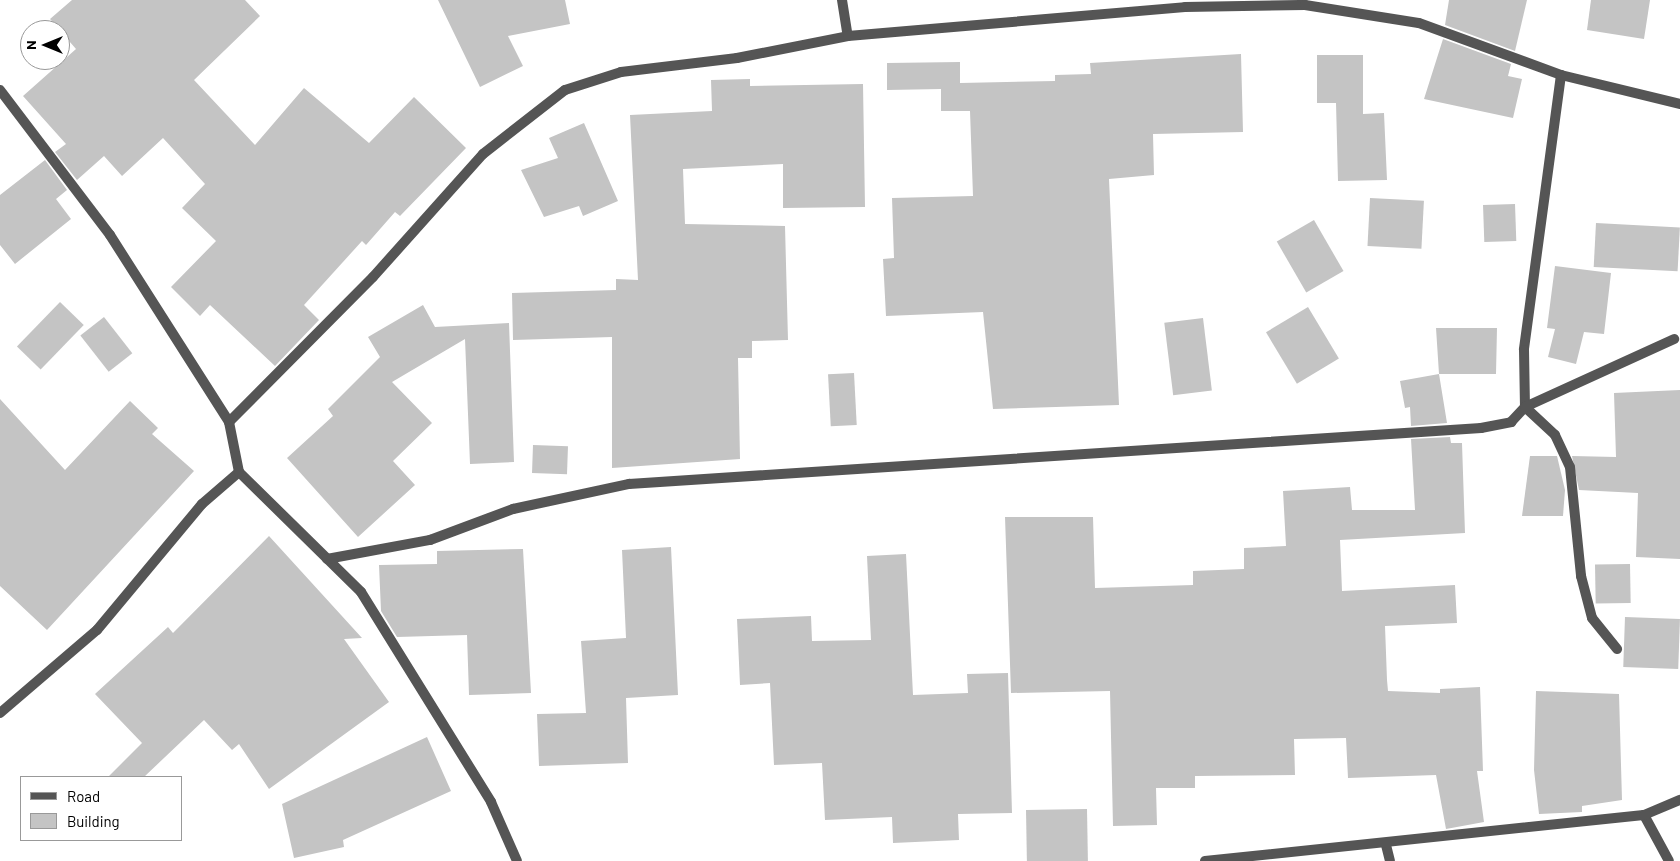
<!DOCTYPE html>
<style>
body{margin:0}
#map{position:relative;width:1680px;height:861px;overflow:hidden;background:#fff;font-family:Barlow,sans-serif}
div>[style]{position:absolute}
.building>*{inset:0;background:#c4c4c4;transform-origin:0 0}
.minor>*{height:10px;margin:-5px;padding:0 5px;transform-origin:5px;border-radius:5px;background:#555}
span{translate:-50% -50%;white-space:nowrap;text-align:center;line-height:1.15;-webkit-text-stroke:4px #fff;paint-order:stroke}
.legend{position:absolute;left:20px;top:776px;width:162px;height:65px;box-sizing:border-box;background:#fff;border:1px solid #999;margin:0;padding:6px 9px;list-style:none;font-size:15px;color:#000}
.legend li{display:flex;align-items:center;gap:10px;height:25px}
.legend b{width:25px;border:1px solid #999}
.north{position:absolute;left:20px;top:20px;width:50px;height:50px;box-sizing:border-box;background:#fff;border:1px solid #999;border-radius:50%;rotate:270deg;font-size:14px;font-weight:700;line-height:20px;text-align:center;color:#000}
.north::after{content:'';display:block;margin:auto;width:18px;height:22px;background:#000;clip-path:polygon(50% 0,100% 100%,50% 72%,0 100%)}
</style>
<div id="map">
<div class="building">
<div style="clip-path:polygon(72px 0,245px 0,260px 16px,194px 80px,255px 145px,304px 88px,369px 143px,414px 97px,466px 148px,400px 216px,395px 212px,366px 245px,362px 241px,304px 305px,319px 320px,275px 366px,210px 305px,200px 316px,171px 287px,216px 241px,182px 208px,205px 184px,163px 138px,122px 176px,104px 156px,77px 180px,55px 152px,66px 144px,23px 96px,76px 49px,50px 19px)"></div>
<div style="clip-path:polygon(438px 0,565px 0,570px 24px,508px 36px,523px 66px,480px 87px)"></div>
<div style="clip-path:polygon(1449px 0,1527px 0,1515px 51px,1445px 25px)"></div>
<div style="clip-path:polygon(1591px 0,1650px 0,1644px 39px,1587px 30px)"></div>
<div style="clip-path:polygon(1443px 39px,1511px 64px,1508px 76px,1522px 79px,1513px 118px,1424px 99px)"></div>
<div style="clip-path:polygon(1241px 54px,1243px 132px,1153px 134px,1154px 175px,1109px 179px,1119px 405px,993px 409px,983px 312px,886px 316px,883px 259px,894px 258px,892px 198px,973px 196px,970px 111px,941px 111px,941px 89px,887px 90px,887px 63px,960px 62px,960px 83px,1055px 81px,1055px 75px,1091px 74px,1090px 63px)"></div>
<div style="clip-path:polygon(1317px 55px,1363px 55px,1363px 114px,1384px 113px,1387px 180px,1338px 181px,1336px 103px,1317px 103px)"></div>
<div style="clip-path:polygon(750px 79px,750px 86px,863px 84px,865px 207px,783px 208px,783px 164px,683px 169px,685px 224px,785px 226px,788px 340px,752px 341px,752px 358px,738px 358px,740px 459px,612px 468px,612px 337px,513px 340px,512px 293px,616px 290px,616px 279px,638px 280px,630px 115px,712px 111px,711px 80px)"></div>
<div style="clip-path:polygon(584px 123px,618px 201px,583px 216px,579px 206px,544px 217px,521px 170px,558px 158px,549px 138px)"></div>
<div style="clip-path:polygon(45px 160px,67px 190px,56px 199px,71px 219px,15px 264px,0 245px,0 195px)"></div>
<div style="left:1370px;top:198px;width:54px;height:48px;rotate:3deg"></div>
<div style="left:1515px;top:204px;width:37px;height:32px;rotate:88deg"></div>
<div style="left:1314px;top:220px;width:59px;height:43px;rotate:60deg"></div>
<div style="left:1596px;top:223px;width:84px;height:44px;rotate:3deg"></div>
<div style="clip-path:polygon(1555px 266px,1611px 273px,1604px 334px,1584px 332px,1576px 364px,1548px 357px,1555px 329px,1547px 328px)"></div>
<div style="left:60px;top:302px;width:33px;height:62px;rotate:44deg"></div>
<div style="clip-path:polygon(423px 305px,435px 327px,509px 323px,514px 462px,470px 464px,465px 339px,392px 382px,432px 423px,393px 461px,415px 485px,358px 537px,287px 458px,333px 416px,328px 409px,380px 357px,368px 337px)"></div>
<div style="left:1308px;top:307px;width:60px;height:49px;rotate:59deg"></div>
<div style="left:104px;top:317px;width:46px;height:30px;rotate:52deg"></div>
<div style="left:1203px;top:318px;width:73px;height:39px;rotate:83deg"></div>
<div style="clip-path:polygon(1436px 328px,1497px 328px,1496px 374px,1439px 374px,1447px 423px,1411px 426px,1410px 407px,1405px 408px,1400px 381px,1439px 374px)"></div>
<div style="left:854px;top:373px;width:52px;height:26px;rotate:87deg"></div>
<div style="clip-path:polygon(1680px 390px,1680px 559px,1636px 557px,1638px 493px,1579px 490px,1572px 456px,1616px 457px,1614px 393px)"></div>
<div style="clip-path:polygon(0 399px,65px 470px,130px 401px,158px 428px,152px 434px,194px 471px,47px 630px,0 586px)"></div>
<div style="clip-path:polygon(1450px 437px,1451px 443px,1462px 443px,1465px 533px,1340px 540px,1342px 591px,1455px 585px,1457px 623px,1385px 626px,1387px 680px,1388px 691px,1440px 693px,1440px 689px,1480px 687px,1483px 771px,1477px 771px,1484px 822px,1446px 829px,1436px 775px,1348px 778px,1346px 738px,1294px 739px,1295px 775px,1195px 776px,1195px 788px,1156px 788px,1157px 825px,1113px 826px,1110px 691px,1011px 693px,1005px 517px,1093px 517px,1095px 588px,1193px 585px,1193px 571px,1244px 569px,1244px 548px,1286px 546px,1283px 491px,1350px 487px,1352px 510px,1415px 510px,1411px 439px)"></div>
<div style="left:533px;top:445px;width:35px;height:28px;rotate:2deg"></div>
<div style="clip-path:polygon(1530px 456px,1557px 456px,1565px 490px,1563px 516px,1522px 516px)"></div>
<div style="clip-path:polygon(269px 536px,362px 638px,344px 639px,389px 702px,269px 789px,239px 744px,232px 750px,204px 720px,144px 777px,108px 777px,142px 743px,95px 694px,168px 627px,173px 633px)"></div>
<div style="clip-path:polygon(671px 547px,678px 695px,626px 698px,628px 763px,539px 766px,537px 714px,586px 713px,581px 641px,626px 638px,622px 550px)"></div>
<div style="clip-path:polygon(523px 549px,531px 693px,469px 695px,467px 635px,397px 637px,381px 611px,379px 565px,437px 564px,437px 551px)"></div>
<div style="clip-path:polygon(906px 554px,913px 695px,968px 693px,967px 674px,1008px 673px,1012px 813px,958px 814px,959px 840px,893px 843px,892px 817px,825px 820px,822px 763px,774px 765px,770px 683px,740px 685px,737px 619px,811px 616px,812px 641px,871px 640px,867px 556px)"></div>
<div style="left:1630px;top:564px;width:39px;height:35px;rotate:89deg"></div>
<div style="left:1625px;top:617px;width:55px;height:50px;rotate:2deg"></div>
<div style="clip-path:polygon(1536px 691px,1619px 694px,1622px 800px,1582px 806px,1582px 812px,1539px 814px,1534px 770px)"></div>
<div style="clip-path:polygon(427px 737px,451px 791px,343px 840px,344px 847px,294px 858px,282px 804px)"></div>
<div style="left:1087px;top:809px;width:52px;height:61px;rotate:89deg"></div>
</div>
<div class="minor">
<div style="left:842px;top:0;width:36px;rotate:81deg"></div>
<div style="left:1561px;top:75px;width:277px;rotate:97.7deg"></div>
<div style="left:1524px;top:350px;width:57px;rotate:89deg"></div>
<div style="left:1525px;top:407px;width:41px;rotate:43deg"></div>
<div style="left:1555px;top:435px;width:35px;rotate:65deg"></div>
<div style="left:1570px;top:467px;width:110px;rotate:84.2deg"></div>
<div style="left:1581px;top:576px;width:43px;rotate:75.3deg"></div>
<div style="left:1592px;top:618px;width:40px;rotate:51deg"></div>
<div style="left:0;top:90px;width:182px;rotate:52.8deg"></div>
<div style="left:110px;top:235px;width:222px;rotate:57.5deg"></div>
<div style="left:239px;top:472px;width:171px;rotate:44.5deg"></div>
<div style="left:361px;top:592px;width:247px;rotate:58.2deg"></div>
<div style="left:491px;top:802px;width:64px;rotate:66.2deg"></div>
<div style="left:327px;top:559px;width:105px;rotate:-10.5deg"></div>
<div style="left:430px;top:540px;width:89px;rotate:-20.5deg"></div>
<div style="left:513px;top:509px;width:119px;rotate:-12.2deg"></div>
<div style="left:629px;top:484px;width:854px;rotate:-3.76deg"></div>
<div style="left:1481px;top:428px;width:31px;rotate:-11deg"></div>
<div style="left:1511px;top:422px;width:21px;rotate:-47deg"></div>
<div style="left:1525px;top:407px;width:164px;rotate:-24.5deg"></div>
<div style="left:0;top:713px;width:128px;rotate:-40.6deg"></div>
<div style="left:97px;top:630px;width:164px;rotate:-50.2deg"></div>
<div style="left:202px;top:504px;width:49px;rotate:-40.9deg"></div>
<div style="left:239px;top:472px;width:51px;rotate:-101.3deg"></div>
<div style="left:229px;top:422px;width:204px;rotate:-45.2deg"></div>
<div style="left:373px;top:277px;width:165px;rotate:-48.2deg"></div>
<div style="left:483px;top:154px;width:104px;rotate:-38deg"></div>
<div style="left:565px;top:90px;width:59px;rotate:-17.8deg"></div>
<div style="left:621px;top:72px;width:117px;rotate:-6.9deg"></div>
<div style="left:737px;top:58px;width:113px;rotate:-11.2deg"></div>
<div style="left:848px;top:36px;width:338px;rotate:-4.9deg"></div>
<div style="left:1185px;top:7px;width:120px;rotate:-1deg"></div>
<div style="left:1305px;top:5px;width:115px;rotate:9deg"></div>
<div style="left:1419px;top:23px;width:151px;rotate:20.1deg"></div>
<div style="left:1561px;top:75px;width:122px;rotate:13.7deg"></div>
<div style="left:1644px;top:815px;width:52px;rotate:61.5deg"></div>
<div style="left:1386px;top:845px;width:16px;rotate:76deg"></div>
<div style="left:1205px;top:861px;width:441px;rotate:-6deg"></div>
<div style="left:1644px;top:815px;width:39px;rotate:-23deg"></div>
</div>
<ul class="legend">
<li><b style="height:6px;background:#555"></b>Road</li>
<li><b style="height:14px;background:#c4c4c4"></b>Building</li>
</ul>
<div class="north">N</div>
</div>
